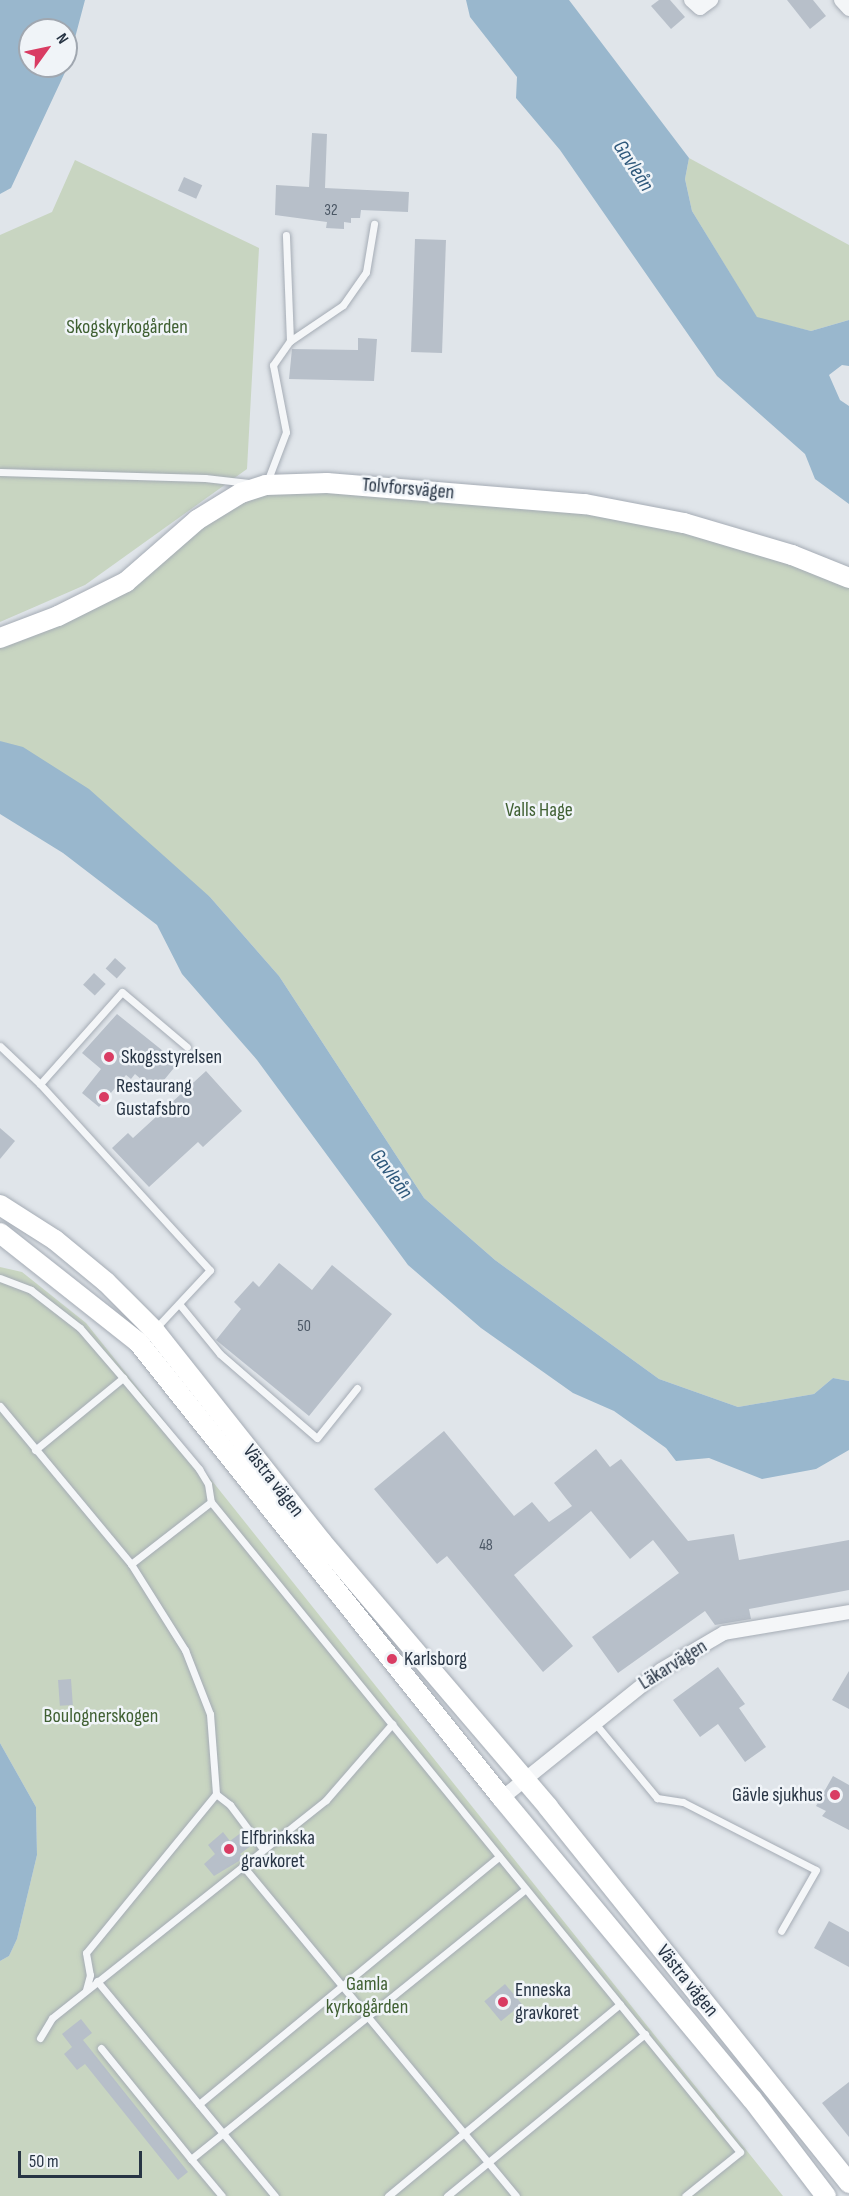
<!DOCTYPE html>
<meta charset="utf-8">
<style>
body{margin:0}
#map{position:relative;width:849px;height:2196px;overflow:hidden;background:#e0e5ea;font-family:"Sofia Sans Condensed",sans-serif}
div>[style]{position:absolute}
.green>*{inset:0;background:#c8d5c1}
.water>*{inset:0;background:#99b7cd}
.building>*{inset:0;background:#b7bfc9;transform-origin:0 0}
.roads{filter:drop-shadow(0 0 2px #a5acb5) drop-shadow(0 0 2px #a5acb5)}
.lane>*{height:7px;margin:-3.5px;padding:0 3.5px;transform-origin:3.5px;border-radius:3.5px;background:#f4f6f8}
.street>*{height:14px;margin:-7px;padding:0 7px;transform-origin:7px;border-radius:7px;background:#f4f6f8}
.secondary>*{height:20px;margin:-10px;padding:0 10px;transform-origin:10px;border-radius:10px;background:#fff}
.dots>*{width:16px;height:16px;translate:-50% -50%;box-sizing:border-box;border:3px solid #f0f4f8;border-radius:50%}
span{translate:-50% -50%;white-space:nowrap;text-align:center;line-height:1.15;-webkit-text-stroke:5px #f0f4f8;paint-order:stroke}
.number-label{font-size:16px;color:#4b5765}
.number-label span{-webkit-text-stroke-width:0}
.park-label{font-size:20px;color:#406033}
.street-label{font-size:20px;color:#273444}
.poi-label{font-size:20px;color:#273444}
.left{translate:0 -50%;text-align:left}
.right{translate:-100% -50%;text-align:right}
.water-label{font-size:21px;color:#2e587b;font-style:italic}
.north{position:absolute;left:18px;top:18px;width:60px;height:60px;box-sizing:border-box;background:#f0f4f8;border:2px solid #a0a7b0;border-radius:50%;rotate:57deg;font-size:16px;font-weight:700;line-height:24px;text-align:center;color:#273444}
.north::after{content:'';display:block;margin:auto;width:21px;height:27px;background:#d93c63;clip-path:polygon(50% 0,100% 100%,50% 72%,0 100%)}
.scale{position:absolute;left:18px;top:2151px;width:124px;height:27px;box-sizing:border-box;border:3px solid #273444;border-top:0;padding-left:8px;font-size:18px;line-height:21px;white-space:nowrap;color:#273444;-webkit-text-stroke:4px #f0f4f8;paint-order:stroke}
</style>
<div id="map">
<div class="green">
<div style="clip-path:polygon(689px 158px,849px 245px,849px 320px,811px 331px,757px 318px,692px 211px,685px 179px)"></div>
<div style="clip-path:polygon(75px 160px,259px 248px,247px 469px,85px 585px,0 622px,0 235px,52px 212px)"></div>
<div style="clip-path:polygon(266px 485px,585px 504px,849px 578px,849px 1381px,833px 1378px,814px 1394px,738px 1407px,659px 1379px,495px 1260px,424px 1198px,279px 976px,210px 897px,0 741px,0 638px,58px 616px,169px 542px)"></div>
<div style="clip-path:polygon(0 1267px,22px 1272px,86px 1323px,783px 2196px,0 2196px,0 1961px,9px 1956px,17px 1939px,37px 1855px,36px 1807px,0 1743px)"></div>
</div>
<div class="water">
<div style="clip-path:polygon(evenodd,0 0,85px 0,67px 68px,11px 188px,0 194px,0 0,30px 30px,66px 30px,66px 66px,30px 66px,30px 30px)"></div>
<div style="clip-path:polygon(466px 0,569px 0,689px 158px,685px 179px,692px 211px,757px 317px,811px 331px,849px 320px,849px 366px,842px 365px,829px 375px,840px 400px,849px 406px,849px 504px,815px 479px,805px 454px,717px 376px,560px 150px,516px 98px,517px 77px,470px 17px)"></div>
<div style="clip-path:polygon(0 741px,23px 747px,89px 789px,210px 897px,279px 976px,424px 1198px,495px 1260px,659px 1379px,738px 1407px,814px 1394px,833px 1378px,849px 1381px,849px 1450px,816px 1469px,762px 1479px,709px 1458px,676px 1461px,666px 1448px,614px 1411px,573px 1393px,481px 1328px,408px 1265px,257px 1060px,182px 974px,157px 925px,63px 853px,0 814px)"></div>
<div style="clip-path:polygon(0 1743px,36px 1807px,37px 1855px,17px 1939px,9px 1956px,0 1961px)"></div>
</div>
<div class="building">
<div style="clip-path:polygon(659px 0,670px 0,685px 17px,671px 29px,651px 6px)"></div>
<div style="clip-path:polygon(787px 0,813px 0,826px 16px,810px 29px)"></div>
<div style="clip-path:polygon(312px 133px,327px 134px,325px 188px,409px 192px,408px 212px,361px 210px,360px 218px,351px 218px,351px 223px,344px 222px,344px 229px,326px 228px,327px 222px,275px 215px,276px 185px,309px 187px)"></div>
<div style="left:184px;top:177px;width:20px;height:15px;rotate:24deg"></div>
<div style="left:415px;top:239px;width:31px;height:113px;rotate:2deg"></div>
<div style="clip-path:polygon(358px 338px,377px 339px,374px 381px,289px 379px,292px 349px,358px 350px)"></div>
<div style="left:115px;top:958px;width:15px;height:14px;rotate:42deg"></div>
<div style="left:94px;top:973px;width:16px;height:16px;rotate:43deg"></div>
<div style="clip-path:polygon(117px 1014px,178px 1063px,155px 1091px,135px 1074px,131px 1079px,126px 1075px,99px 1107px,82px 1093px,101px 1069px,82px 1053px)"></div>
<div style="clip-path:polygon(206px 1071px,242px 1111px,203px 1147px,198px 1142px,149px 1187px,112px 1148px,128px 1133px,133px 1138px)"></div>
<div style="clip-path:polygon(0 1128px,15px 1141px,0 1159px)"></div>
<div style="clip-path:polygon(279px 1263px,312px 1290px,332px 1265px,392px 1314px,309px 1416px,216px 1340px,241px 1309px,234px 1302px,253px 1281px,259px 1287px)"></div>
<div style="clip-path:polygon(444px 1431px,514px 1516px,532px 1502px,549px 1522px,572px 1506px,554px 1483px,596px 1449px,610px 1467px,621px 1459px,688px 1541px,734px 1534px,739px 1560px,849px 1540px,849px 1590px,749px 1609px,751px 1619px,715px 1625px,705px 1611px,618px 1673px,592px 1637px,679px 1573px,653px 1540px,630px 1559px,591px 1511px,514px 1575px,573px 1646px,543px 1672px,447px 1556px,437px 1564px,374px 1489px)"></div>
<div style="clip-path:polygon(718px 1667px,745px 1704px,739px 1708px,766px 1747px,745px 1762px,718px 1724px,700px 1737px,673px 1700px)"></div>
<div style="clip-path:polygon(849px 1671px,849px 1709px,832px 1700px)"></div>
<div style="left:71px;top:1679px;width:26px;height:13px;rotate:86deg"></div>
<div style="clip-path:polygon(833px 1776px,849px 1785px,849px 1830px,822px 1816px,826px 1811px,816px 1806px)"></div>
<div style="clip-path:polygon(223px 1832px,230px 1841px,242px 1832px,252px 1845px,240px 1854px,244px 1858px,214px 1876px,204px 1864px,215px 1854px,208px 1845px)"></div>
<div style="clip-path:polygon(829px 1921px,849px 1932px,849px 1967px,814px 1948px)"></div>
<div style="left:505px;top:1984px;width:26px;height:27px;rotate:50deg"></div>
<div style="clip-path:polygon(81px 2019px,92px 2033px,83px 2040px,188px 2172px,178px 2180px,85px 2064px,77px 2070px,64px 2054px,72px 2047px,62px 2034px)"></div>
<div style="clip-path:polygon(849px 2082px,849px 2137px,822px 2103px)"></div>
</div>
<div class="roads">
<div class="lane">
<div style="left:290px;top:341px;width:64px;rotate:-34.2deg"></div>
<div style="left:343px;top:305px;width:40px;rotate:-55.1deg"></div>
<div style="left:366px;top:272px;width:49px;rotate:-80.5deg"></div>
<div style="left:0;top:472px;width:205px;rotate:1.7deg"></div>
<div style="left:205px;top:478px;width:44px;rotate:6.5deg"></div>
<div style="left:267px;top:482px;width:53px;rotate:-69.2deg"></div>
<div style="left:286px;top:432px;width:68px;rotate:-101deg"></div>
<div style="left:273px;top:365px;width:29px;rotate:-55deg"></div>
<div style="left:290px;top:341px;width:106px;rotate:-92.2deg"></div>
<div style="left:0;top:1046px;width:55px;rotate:43.5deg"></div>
<div style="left:40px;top:1084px;width:252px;rotate:47.6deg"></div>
<div style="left:210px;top:1270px;width:82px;rotate:133deg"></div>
<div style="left:40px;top:1084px;width:123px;rotate:-48.3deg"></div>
<div style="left:122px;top:992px;width:85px;rotate:40.2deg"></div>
<div style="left:0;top:1278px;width:33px;rotate:21deg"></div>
<div style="left:31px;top:1290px;width:62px;rotate:37.8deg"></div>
<div style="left:80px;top:1328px;width:66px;rotate:49.3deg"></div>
<div style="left:123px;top:1378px;width:119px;rotate:50.1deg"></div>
<div style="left:199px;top:1469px;width:17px;rotate:59deg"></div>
<div style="left:208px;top:1484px;width:18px;rotate:81deg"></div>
<div style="left:211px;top:1502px;width:838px;rotate:50.86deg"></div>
<div style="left:740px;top:2152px;width:70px;rotate:141.3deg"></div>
<div style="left:180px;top:1305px;width:63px;rotate:50.8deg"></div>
<div style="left:220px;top:1354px;width:128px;rotate:40.9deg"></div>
<div style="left:317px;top:1438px;width:64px;rotate:-51.3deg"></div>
<div style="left:0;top:1406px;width:205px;rotate:50.3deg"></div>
<div style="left:131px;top:1564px;width:102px;rotate:57.9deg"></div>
<div style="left:185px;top:1650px;width:69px;rotate:68.7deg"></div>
<div style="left:210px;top:1714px;width:80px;rotate:85.7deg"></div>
<div style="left:216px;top:1794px;width:205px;rotate:129.3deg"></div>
<div style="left:86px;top:1953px;width:22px;rotate:80deg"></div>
<div style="left:90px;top:1975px;width:16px;rotate:105deg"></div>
<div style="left:35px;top:1450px;width:114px;rotate:-39.3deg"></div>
<div style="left:131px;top:1564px;width:101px;rotate:-37.8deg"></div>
<div style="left:594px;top:1722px;width:99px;rotate:50.3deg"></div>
<div style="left:657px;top:1798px;width:26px;rotate:9deg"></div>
<div style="left:683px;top:1802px;width:149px;rotate:27.1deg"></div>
<div style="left:816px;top:1870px;width:70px;rotate:119.8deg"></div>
<div style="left:216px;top:1794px;width:18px;rotate:38deg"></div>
<div style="left:230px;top:1805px;width:55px;rotate:53.1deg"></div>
<div style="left:243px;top:1866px;width:428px;rotate:50.4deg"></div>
<div style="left:97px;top:1981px;width:279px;rotate:50.4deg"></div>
<div style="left:40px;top:2038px;width:23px;rotate:-59deg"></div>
<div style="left:52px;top:2018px;width:350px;rotate:-38.5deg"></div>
<div style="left:326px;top:1800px;width:101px;rotate:-49deg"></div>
<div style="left:101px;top:2048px;width:143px;rotate:51deg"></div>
<div style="left:191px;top:2159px;width:430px;rotate:-38.9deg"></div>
<div style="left:199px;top:2104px;width:389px;rotate:-39.5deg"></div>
<div style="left:191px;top:2159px;width:48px;rotate:50deg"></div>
<div style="left:388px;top:2196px;width:301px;rotate:-39.6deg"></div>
<div style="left:447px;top:2196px;width:256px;rotate:-39.3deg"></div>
</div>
<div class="street">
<div style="left:691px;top:0;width:12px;rotate:42deg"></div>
<div style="left:700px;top:8px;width:14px;rotate:-36deg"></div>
<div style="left:841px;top:0;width:12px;rotate:48deg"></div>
<div style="left:502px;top:1798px;width:204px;rotate:-38.8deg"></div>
<div style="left:661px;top:1670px;width:73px;rotate:-30.4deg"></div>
<div style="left:724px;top:1633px;width:127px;rotate:-9.5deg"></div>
</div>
<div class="secondary">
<div style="left:0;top:638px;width:62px;rotate:-20.8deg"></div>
<div style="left:58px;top:616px;width:76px;rotate:-26.6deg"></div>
<div style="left:126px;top:582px;width:94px;rotate:-41.1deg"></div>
<div style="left:197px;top:520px;width:52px;rotate:-31.5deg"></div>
<div style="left:241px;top:493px;width:26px;rotate:-18deg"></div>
<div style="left:266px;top:485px;width:61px;rotate:-1.9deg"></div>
<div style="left:327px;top:483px;width:259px;rotate:4.7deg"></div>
<div style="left:585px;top:504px;width:101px;rotate:10.9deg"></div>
<div style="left:684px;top:523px;width:113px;rotate:16.5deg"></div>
<div style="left:792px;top:555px;width:61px;rotate:22deg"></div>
<div style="left:0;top:1205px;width:65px;rotate:32.5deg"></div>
<div style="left:55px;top:1240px;width:66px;rotate:39.5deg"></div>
<div style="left:106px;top:1282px;width:68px;rotate:45deg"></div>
<div style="left:154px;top:1330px;width:270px;rotate:51.6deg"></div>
<div style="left:322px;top:1542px;width:348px;rotate:49.5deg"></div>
<div style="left:548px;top:1807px;width:482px;rotate:51.3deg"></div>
<div style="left:0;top:1233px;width:176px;rotate:38.3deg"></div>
<div style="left:138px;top:1342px;width:583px;rotate:51.4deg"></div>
<div style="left:502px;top:1798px;width:391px;rotate:50.3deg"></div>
<div style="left:752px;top:2099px;width:122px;rotate:52.7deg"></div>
</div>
</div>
<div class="dots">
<div style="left:109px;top:1057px;background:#d93c63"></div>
<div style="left:104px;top:1097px;background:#d93c63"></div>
<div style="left:392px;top:1659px;background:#d93c63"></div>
<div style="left:835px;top:1795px;background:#d93c63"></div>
<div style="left:229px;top:1849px;background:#d93c63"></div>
<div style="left:503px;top:2002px;background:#d93c63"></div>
</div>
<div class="number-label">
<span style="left:331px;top:211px">32</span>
<span style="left:304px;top:1327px">50</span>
<span style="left:486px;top:1546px">48</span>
</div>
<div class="park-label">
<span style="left:127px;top:327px">Skogskyrkogården</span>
<span style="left:539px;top:810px">Valls Hage</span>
<span style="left:101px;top:1716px">Boulognerskogen</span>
<span style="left:367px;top:1996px">Gamla<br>kyrkogården</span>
</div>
<div class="street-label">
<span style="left:408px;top:489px;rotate:5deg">Tolvforsvägen</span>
<span style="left:273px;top:1481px;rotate:52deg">Västra vägen</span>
<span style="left:673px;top:1665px;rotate:-32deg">Läkarvägen</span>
<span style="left:687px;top:1981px;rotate:51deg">Västra vägen</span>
</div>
<div class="poi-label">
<span class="left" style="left:121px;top:1057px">Skogsstyrelsen</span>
<span class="left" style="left:116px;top:1098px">Restaurang<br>Gustafsbro</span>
<span class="left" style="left:404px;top:1659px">Karlsborg</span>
<span class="right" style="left:823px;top:1795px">Gävle sjukhus</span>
<span class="left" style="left:241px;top:1850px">Elfbrinkska<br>gravkoret</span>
<span class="left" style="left:515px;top:2002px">Enneska<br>gravkoret</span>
</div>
<div class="water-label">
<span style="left:633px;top:166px;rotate:57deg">Gavleån</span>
<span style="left:391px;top:1174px;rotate:53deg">Gavleån</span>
</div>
<div class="north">N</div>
<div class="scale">50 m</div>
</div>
